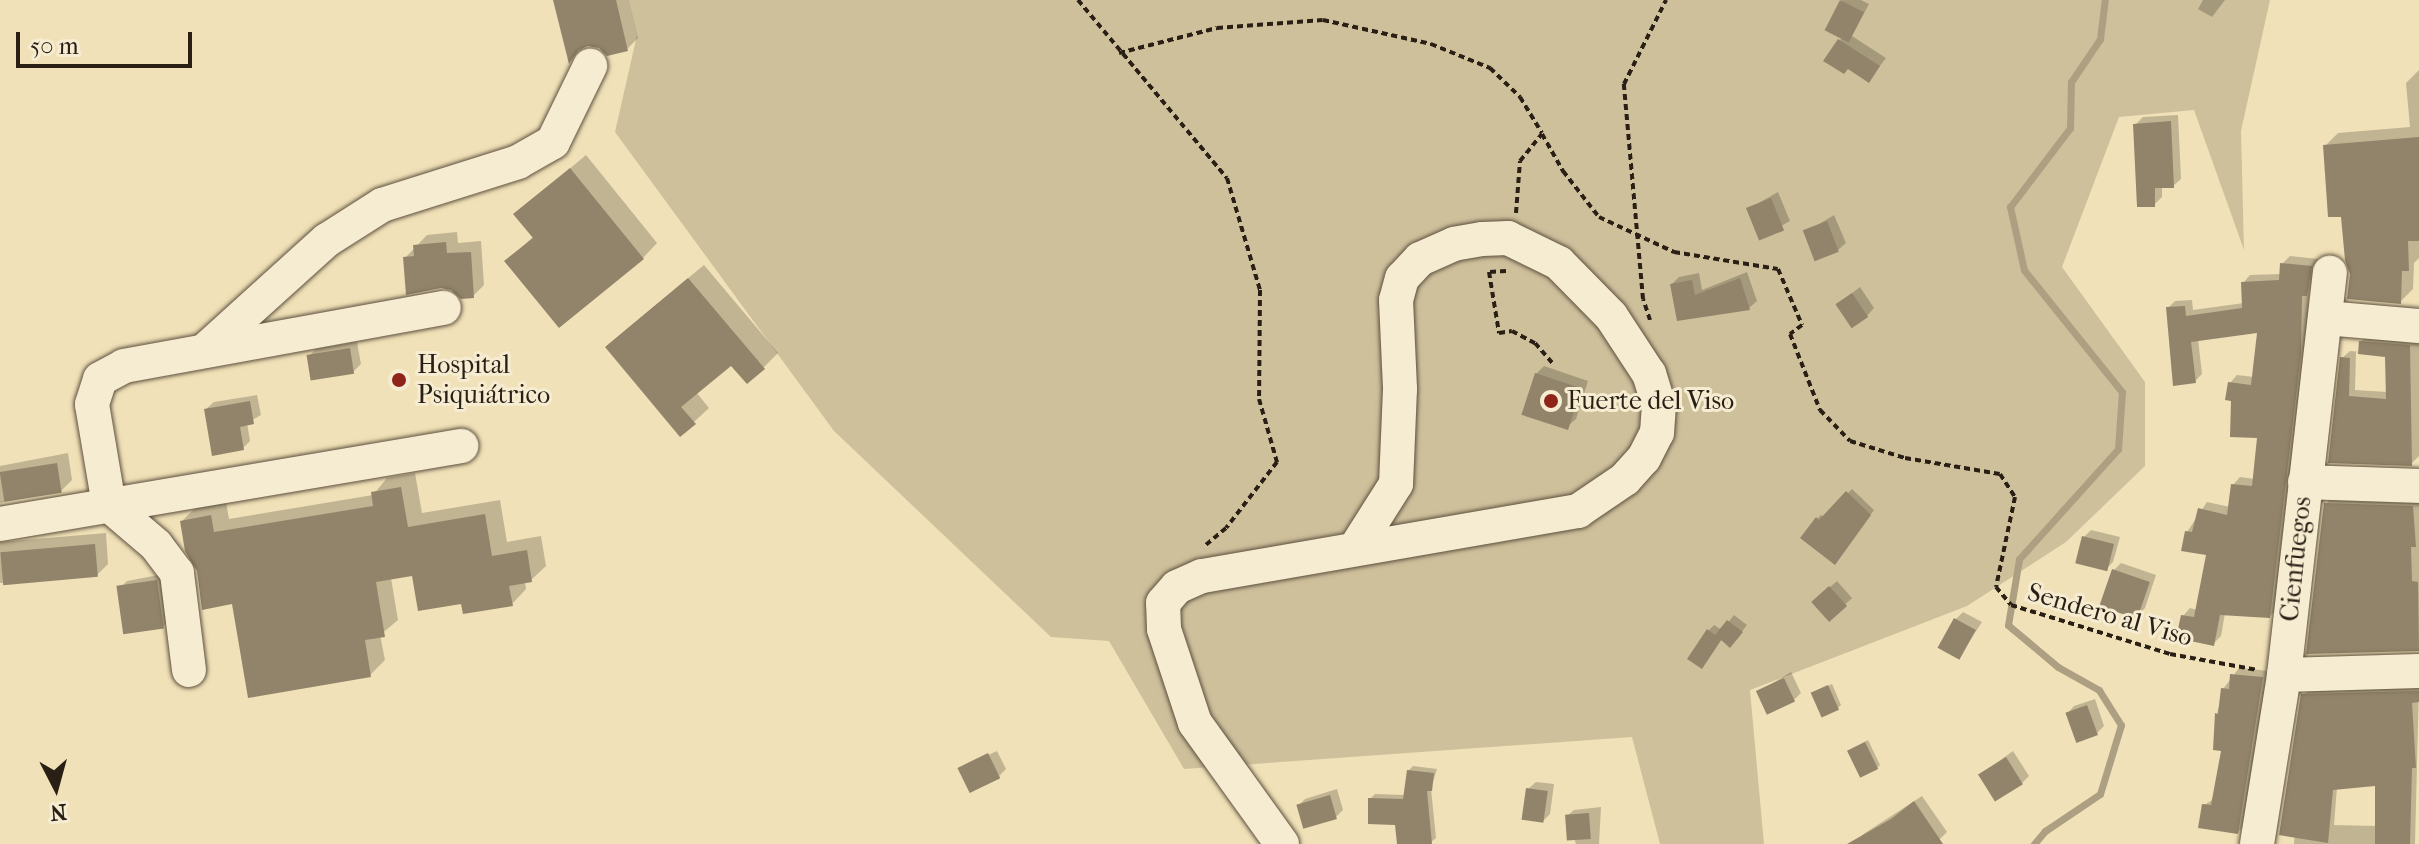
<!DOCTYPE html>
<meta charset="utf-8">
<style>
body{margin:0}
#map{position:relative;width:2419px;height:844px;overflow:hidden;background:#f1e1b8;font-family:"IM FELL French Canon",serif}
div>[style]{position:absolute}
.green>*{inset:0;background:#cfc09c}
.shadow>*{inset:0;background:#0003;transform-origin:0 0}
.stream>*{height:7px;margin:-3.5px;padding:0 3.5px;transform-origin:3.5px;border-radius:3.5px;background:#ad9f81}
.building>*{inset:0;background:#91846a;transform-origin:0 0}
.path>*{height:4px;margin-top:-2px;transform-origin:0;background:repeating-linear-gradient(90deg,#2a1f15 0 6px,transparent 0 10px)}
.roads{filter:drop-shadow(0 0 2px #5c503e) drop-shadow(0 0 2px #5c503e)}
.minor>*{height:34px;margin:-17px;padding:0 17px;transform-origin:17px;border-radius:17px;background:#f6ecd1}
.dots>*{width:22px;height:22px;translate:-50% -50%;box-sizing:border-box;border:4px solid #f6ecd1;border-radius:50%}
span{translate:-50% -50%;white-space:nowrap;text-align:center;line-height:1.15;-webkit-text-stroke:6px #f6ecd1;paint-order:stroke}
.poi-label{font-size:26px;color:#2a1f15}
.left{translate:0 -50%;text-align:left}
.street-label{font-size:26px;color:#2a1f15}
.north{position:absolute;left:16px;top:748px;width:80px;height:80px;-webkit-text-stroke:6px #f6ecd1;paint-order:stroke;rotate:174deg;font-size:22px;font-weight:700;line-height:32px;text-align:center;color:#2a1f15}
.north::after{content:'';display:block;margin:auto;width:28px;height:36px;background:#2a1f15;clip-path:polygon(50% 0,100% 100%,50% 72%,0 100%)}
.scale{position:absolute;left:16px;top:32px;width:176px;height:36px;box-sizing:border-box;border:4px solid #2a1f15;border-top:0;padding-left:10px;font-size:24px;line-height:28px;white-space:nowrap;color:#2a1f15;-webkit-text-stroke:6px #f6ecd1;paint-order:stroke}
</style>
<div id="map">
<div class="green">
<div style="clip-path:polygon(629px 0,2270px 0,2241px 131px,2244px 250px,2194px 110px,2119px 117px,2062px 267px,2145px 382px,2145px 466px,2066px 542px,1967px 606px,1750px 690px,1764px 844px,1660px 844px,1632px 737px,1184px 769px,1109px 641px,1051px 637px,834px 431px,615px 132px,637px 35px)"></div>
</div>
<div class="shadow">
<div style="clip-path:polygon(555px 0,629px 0,638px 38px,627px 49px,588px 44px,570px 60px)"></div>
<div style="clip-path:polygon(1842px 0,1861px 0,1869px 4px,1852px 36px,1886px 58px,1869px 80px,1840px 40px,1843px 37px)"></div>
<div style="clip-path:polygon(2203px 0,2225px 0,2212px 17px,2198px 9px)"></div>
<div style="clip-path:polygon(2419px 70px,2419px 258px,2414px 263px,2413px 289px,2400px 302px,2352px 274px,2343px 215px,2325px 146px,2338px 133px,2410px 127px,2406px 83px)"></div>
<div style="clip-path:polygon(2178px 115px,2181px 179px,2173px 186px,2162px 186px,2162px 197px,2154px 205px,2135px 125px,2143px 117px)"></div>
<div style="clip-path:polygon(586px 155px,657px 243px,643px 258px,507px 261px,534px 236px,516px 214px)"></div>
<div style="clip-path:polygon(1778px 192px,1790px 221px,1760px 238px,1748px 209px)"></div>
<div style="clip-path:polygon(1834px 215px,1846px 243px,1838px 250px,1806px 232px)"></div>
<div style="clip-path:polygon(457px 232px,458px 243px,481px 241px,484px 285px,473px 296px,441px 286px,405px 258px,427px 235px)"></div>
<div style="clip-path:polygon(2290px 256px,2318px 259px,2314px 287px,2309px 292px,2307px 344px,2277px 609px,2270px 616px,2225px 613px,2221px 636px,2213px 644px,2183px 616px,2190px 608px,2197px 610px,2208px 553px,2187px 532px,2207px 502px,2230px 507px,2233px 485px,2240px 477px,2255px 479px,2259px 436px,2230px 383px,2237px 375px,2254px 377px,2259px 331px,2198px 339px,2202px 374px,2195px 381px,2168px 308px,2175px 301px,2192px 300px,2193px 310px,2244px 303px,2243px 283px,2250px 275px,2281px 274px,2282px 264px)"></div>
<div style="clip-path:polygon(704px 265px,778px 353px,763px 368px,731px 363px,696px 392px,709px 408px,681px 434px,622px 333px)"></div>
<div style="clip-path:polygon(1747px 272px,1757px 301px,1749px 308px,1678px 319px,1672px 284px,1679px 277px,1699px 273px,1702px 290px)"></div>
<div style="clip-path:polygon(1860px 287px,1874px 308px,1867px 316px,1838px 304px)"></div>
<div style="clip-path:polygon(evenodd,2368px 334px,2416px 339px,2419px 343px,2419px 456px,2411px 464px,2331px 461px,2342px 358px,2350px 351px,2360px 352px,2361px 342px,2368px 334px,2356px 352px,2387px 355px,2388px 392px,2355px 390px,2356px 352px)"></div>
<div style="clip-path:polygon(357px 342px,361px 364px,353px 372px,309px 356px,316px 349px)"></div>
<div style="clip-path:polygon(1544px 366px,1588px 381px,1576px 419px,1568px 426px,1536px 374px)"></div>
<div style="clip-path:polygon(257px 395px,261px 415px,247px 423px,250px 441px,243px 448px,206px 409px,214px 402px)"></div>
<div style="clip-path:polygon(68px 453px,72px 480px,61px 491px,0 503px,0 466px)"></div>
<div style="clip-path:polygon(415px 473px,422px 513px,500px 500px,507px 542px,541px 536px,546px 566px,531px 580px,525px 582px,526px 589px,512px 604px,462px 601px,414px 574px,391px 578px,398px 620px,380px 635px,385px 660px,370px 675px,234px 602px,199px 570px,182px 521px,197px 506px,226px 502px,229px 519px,373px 495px,387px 478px)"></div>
<div style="clip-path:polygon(1852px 489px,1874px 510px,1839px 558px,1817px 519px,1821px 515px,1824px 517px)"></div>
<div style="clip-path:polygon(2333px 496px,2419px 499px,2419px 649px,2309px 652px,2326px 504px)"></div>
<div style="clip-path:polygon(2091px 530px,2120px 537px,2113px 562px,2106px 569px,2084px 537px)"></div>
<div style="clip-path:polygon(106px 533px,108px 564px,97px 575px,0 583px,0 542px)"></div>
<div style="clip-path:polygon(2121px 563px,2156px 575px,2145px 608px,2138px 616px,2114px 570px)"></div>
<div style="clip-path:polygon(164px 574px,170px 619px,163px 627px,120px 588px,127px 581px)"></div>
<div style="left:1837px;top:581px;width:23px;height:32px;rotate:49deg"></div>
<div style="clip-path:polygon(1963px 612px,1982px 622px,1959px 657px,1956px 619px)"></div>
<div style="clip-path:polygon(1734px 615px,1747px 625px,1736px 639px,1722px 639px,1707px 661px,1709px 630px,1714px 625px,1722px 630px)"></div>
<div style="clip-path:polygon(2239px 668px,2269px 671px,2244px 826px,2238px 832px,2204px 805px,2214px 799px,2223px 750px,2217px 714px,2223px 689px)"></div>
<div style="clip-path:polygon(1791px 672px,1801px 693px,1794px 700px,1758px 692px)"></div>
<div style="clip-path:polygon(1832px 684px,1841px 705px,1838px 708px,1814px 693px)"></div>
<div style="clip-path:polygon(evenodd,2419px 686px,2415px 844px,2294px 844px,2303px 695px,2309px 690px,2419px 686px,2377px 783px,2377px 826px,2334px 825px,2337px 787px,2377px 783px)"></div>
<div style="clip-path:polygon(2095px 699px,2104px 726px,2097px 733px,2067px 714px,2074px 706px)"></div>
<div style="clip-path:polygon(1868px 740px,1880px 765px,1877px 768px,1849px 750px)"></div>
<div style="clip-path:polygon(997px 751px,1006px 769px,999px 776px,960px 768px)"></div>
<div style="clip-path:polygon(2013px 751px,2029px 776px,2022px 783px,1980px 775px)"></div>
<div style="clip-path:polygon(1413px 766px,1437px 769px,1431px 789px,1436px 838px,1431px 842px,1399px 844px,1397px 823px,1370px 799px,1375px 794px,1406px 795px,1408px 771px)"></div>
<div style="clip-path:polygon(1536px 782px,1554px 784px,1550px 814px,1543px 821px,1528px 789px)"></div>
<div style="clip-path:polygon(1337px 789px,1343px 810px,1336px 817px,1298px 806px,1305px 799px)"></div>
<div style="clip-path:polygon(1922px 796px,1947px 832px,1940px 839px,1933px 844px,1860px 844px,1857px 840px,1865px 833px)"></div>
<div style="clip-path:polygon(1601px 807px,1599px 844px,1576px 844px,1567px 816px,1574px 810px)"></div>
</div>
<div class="stream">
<div style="left:2034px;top:844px;width:17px;rotate:-50deg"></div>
<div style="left:2045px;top:831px;width:66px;rotate:-33.9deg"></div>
<div style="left:2100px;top:794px;width:72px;rotate:-73.1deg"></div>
<div style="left:2121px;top:725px;width:41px;rotate:-122.2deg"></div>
<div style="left:2099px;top:690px;width:47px;rotate:-150.7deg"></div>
<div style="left:2058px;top:667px;width:65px;rotate:-140deg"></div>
<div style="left:2008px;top:625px;width:67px;rotate:-80.5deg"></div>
<div style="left:2019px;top:559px;width:148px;rotate:-48deg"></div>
<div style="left:2118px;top:449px;width:57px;rotate:-86deg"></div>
<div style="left:2122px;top:392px;width:156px;rotate:-128.8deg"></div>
<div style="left:2024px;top:270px;width:65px;rotate:-102.5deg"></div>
<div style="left:2010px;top:207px;width:99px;rotate:-52.8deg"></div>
<div style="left:2070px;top:128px;width:46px;rotate:-88.8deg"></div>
<div style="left:2071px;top:82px;width:52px;rotate:-56deg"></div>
<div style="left:2100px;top:39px;width:39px;rotate:-83deg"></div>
</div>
<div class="building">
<div style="clip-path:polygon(553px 0,616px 0,628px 51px,607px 56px,599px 48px,588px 46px,578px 50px,569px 64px)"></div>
<div style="left:1840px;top:0;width:27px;height:34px;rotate:27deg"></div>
<div style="clip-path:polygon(1838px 39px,1880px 66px,1869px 83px,1848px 69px,1844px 74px,1823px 61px)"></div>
<div style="clip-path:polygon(2171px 121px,2174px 188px,2155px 188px,2155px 207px,2137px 207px,2133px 124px)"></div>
<div style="clip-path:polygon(2419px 137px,2419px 241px,2408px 241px,2409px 271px,2402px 271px,2401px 304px,2347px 299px,2350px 274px,2345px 260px,2341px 217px,2328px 217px,2323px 145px)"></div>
<div style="clip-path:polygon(570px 168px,644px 259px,559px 328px,504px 261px,533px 238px,513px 214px)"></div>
<div style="left:1771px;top:198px;width:35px;height:27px;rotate:68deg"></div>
<div style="left:1827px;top:221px;width:33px;height:26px;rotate:69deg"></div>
<div style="clip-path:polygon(446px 242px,447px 253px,471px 252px,474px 298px,461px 299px,451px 290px,441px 288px,406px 295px,403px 257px,414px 256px,413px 245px)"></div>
<div style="clip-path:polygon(2280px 263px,2312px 266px,2307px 296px,2302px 296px,2301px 353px,2270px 618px,2220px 615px,2214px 646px,2176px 638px,2181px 615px,2194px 617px,2206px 555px,2181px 551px,2185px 531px,2192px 532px,2198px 508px,2227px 515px,2231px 484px,2252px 486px,2257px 438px,2230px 437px,2231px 401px,2225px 400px,2228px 382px,2251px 385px,2257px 333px,2191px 342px,2196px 383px,2173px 386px,2166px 307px,2185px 306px,2186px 316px,2242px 308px,2241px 282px,2279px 280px)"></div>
<div style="clip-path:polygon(688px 278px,765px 369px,747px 384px,731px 366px,681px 407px,696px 424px,680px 437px,605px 347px)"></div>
<div style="clip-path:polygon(1740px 278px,1750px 310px,1677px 321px,1670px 284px,1692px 280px,1695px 295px)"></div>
<div style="left:1852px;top:293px;width:29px;height:20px;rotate:56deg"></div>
<div style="clip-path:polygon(2359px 341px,2410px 345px,2412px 466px,2328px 463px,2340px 357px,2350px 358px,2349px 396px,2386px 399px,2385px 357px,2358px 354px)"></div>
<div style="left:350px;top:348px;width:26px;height:44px;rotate:81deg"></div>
<div style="left:1535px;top:373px;width:49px;height:44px;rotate:18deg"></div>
<div style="clip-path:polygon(250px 401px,254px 424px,240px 427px,244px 450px,212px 456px,204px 409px)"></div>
<div style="left:57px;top:463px;width:30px;height:58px;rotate:81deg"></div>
<div style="clip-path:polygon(401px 487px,408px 527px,485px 514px,492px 556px,527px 550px,532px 582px,509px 586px,513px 606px,463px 614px,461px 604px,418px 611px,412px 576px,376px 582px,385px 637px,365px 640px,371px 677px,248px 698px,232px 604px,202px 610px,197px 571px,185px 551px,180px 521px,211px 515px,214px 532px,373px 506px,371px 492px)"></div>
<div style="clip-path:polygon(1846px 491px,1871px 515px,1835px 565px,1800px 538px,1816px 517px,1819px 520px)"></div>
<div style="clip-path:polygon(2324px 503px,2413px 506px,2416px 547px,2411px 547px,2412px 581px,2418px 582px,2419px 651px,2306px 654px)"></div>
<div style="left:2082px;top:536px;width:33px;height:28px;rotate:14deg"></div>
<div style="left:95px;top:544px;width:33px;height:95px;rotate:85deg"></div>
<div style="left:2112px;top:569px;width:40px;height:39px;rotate:19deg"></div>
<div style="left:157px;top:580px;width:49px;height:41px;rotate:82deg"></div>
<div style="left:1829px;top:586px;width:27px;height:24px;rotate:48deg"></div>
<div style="left:1954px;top:618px;width:25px;height:34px;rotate:29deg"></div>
<div style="clip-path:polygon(1727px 620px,1743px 632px,1730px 648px,1721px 640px,1702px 669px,1687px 659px,1707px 629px,1715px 635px)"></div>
<div style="clip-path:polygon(2230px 674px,2263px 677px,2238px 834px,2198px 828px,2202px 804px,2211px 805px,2221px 751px,2213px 750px,2215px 713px,2218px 714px,2221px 688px,2229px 689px)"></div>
<div style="left:1784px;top:678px;width:26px;height:31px;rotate:65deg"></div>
<div style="left:1828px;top:685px;width:27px;height:19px;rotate:66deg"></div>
<div style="clip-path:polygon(2419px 691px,2419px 702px,2412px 703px,2416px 768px,2412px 768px,2410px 844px,2375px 844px,2375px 786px,2333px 790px,2328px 843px,2279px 835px,2301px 694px)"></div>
<div style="left:2087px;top:705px;width:32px;height:23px;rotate:70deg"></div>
<div style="left:1865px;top:742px;width:30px;height:20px;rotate:64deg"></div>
<div style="left:988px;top:753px;width:28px;height:34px;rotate:64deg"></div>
<div style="left:2006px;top:757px;width:32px;height:33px;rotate:58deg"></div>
<div style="clip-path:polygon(1407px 770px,1434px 773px,1432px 791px,1427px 791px,1432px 844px,1397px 844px,1395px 825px,1368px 824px,1368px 798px,1403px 799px)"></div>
<div style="left:1526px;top:788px;width:22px;height:32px;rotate:8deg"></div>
<div style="left:1330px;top:795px;width:25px;height:35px;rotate:74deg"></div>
<div style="clip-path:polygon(1914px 801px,1943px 844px,1847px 844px,1891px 819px)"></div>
<div style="left:1589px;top:813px;width:26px;height:24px;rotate:86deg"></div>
</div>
<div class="path">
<div style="left:1078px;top:0;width:232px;rotate:50.1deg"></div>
<div style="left:1227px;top:178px;width:117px;rotate:73.6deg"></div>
<div style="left:1260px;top:290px;width:109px;rotate:90.5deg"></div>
<div style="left:1259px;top:399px;width:66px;rotate:74.1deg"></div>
<div style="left:1277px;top:462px;width:83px;rotate:127.7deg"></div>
<div style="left:1226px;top:528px;width:30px;rotate:140deg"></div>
<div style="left:1119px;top:53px;width:101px;rotate:-14.3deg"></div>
<div style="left:1217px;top:28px;width:106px;rotate:-4.3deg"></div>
<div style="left:1323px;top:20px;width:111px;rotate:12.5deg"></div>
<div style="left:1431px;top:44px;width:64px;rotate:22.1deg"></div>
<div style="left:1490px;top:68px;width:42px;rotate:44deg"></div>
<div style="left:1520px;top:97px;width:42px;rotate:58.6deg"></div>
<div style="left:1516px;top:213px;width:52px;rotate:-85.6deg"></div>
<div style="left:1520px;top:161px;width:35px;rotate:-51deg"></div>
<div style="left:1542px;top:134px;width:43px;rotate:60.4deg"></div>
<div style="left:1563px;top:171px;width:58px;rotate:52deg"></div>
<div style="left:1599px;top:217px;width:83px;rotate:25deg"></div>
<div style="left:1674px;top:252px;width:105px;rotate:9.3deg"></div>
<div style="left:1778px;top:269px;width:61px;rotate:66.8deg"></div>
<div style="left:1802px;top:325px;width:15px;rotate:143deg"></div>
<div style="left:1790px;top:334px;width:82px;rotate:68.5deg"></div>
<div style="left:1820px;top:410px;width:43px;rotate:45.9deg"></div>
<div style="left:1850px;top:441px;width:58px;rotate:17.2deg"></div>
<div style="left:1905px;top:458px;width:96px;rotate:9.6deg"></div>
<div style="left:2000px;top:474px;width:27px;rotate:57deg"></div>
<div style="left:2015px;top:497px;width:92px;rotate:101.9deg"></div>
<div style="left:1996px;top:587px;width:23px;rotate:50deg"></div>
<div style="left:2011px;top:605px;width:166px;rotate:17.1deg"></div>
<div style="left:2170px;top:654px;width:89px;rotate:10.3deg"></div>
<div style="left:1506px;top:271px;width:17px;rotate:177deg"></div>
<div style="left:1489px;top:272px;width:62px;rotate:80.7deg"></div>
<div style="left:1499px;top:333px;width:13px;rotate:-9deg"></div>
<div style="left:1512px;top:331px;width:26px;rotate:28deg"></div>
<div style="left:1535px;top:343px;width:28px;rotate:49deg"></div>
<div style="left:1650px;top:320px;width:22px;rotate:-108deg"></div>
<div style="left:1643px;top:299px;width:216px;rotate:-95.1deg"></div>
<div style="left:1624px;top:84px;width:94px;rotate:-63.4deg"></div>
</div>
<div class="roads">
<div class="minor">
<div style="left:2325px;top:318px;width:94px;rotate:4.9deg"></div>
<div style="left:204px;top:351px;width:166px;rotate:-42.1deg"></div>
<div style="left:327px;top:240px;width:65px;rotate:-32.5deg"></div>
<div style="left:382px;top:205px;width:143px;rotate:-17.5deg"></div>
<div style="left:518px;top:162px;width:40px;rotate:-29.7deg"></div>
<div style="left:553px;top:142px;width:85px;rotate:-64deg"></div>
<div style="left:2305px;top:482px;width:114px;rotate:2deg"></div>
<div style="left:0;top:524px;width:468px;rotate:-9.6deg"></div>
<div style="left:189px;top:670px;width:98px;rotate:-97.1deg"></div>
<div style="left:177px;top:573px;width:35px;rotate:-127deg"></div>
<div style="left:156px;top:545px;width:62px;rotate:-139.6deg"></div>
<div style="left:109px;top:505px;width:102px;rotate:-99.6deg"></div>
<div style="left:92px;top:404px;width:26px;rotate:-72deg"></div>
<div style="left:100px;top:379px;width:27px;rotate:-28deg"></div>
<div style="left:124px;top:366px;width:325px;rotate:-10.3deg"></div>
<div style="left:2284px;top:675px;width:135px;rotate:-1.7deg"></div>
<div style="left:1282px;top:844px;width:149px;rotate:-125.7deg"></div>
<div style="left:1195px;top:723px;width:99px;rotate:-108.3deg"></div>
<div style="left:1164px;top:629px;width:26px;rotate:-92deg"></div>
<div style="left:1163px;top:603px;width:21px;rotate:-49deg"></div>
<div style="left:1177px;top:587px;width:27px;rotate:-24deg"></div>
<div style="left:1202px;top:576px;width:382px;rotate:-9.8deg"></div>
<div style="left:1578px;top:511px;width:57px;rotate:-34.2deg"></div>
<div style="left:1625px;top:479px;width:28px;rotate:-48deg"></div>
<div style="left:1644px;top:458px;width:28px;rotate:-63deg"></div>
<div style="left:1657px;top:433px;width:27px;rotate:-86deg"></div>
<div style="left:1659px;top:406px;width:34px;rotate:-107deg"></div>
<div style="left:1649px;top:374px;width:69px;rotate:-123.2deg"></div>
<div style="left:1611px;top:316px;width:74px;rotate:-134.5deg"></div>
<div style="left:1559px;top:263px;width:57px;rotate:-153.9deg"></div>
<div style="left:1508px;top:238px;width:26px;rotate:178deg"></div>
<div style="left:1482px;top:239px;width:28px;rotate:170deg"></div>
<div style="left:1454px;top:244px;width:37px;rotate:156deg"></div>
<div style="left:1420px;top:259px;width:26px;rotate:133deg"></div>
<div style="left:1402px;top:278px;width:23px;rotate:105deg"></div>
<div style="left:1396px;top:300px;width:89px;rotate:87.4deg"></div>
<div style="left:1400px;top:389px;width:95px;rotate:92.4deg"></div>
<div style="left:1396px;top:484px;width:75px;rotate:122.4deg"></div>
<div style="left:2257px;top:844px;width:171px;rotate:-80.9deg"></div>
<div style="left:2284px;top:675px;width:405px;rotate:-83.5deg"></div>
</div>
</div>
<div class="dots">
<div style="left:399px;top:380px;background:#8f2418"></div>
<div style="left:1551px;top:401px;background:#8f2418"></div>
</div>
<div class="poi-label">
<span class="left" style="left:417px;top:380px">Hospital<br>Psiquiátrico</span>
<span class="left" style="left:1567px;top:401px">Fuerte del Viso</span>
</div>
<div class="street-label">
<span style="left:2296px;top:559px;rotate:-84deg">Cienfuegos</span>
<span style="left:2110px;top:615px;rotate:16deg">Sendero al Viso</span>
</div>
<div class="north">N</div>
<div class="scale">50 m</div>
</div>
